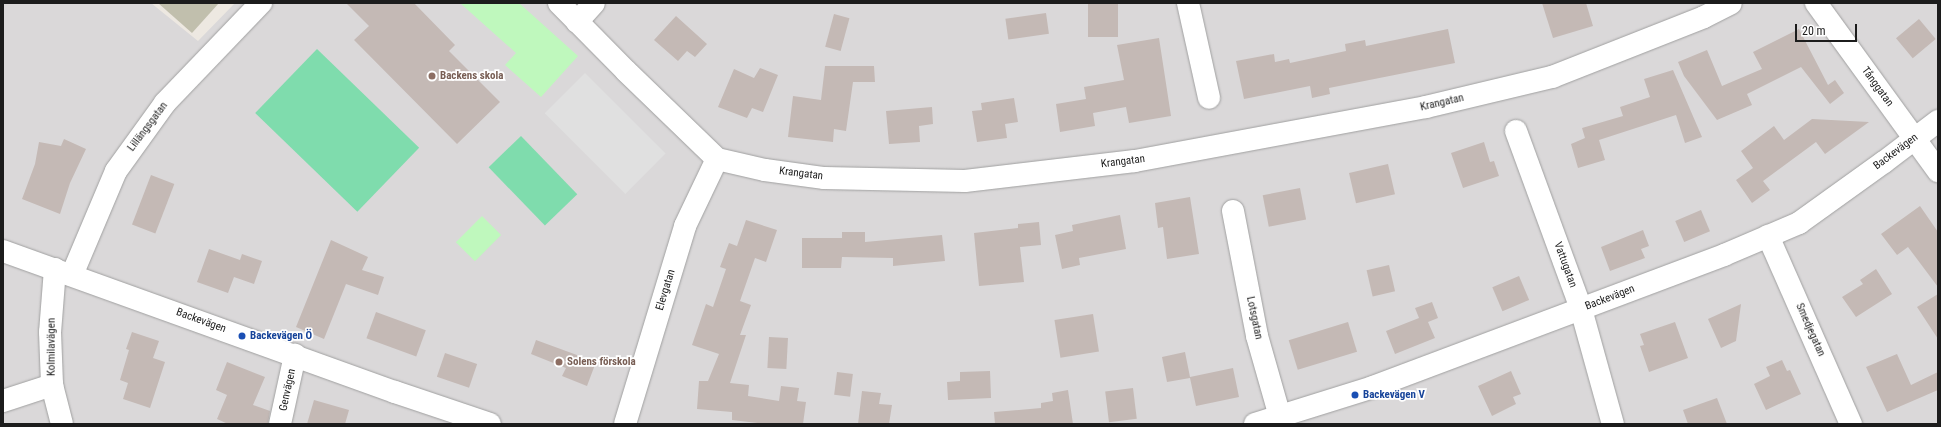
<!DOCTYPE html>
<meta charset="utf-8">
<style>
body{margin:0}
#map{position:relative;width:1941px;height:427px;overflow:hidden;background:#ede8e1;font-family:"Roboto Condensed",sans-serif}
div>[style]{position:absolute}
.residential>*{inset:0;background:#dad8d9}
.construction>*{inset:0;background:#c1bfad}
.park>*{inset:0;background:#bff8bd;transform-origin:0 0}
.pitch>*{inset:0;background:#7fdcad;transform-origin:0 0}
.parking>*{inset:0;background:#e0e0e0;transform-origin:0 0}
.building>*{inset:0;background:#c4b9b5;transform-origin:0 0}
.roads{filter:drop-shadow(0 0 1px #a0a0a0) drop-shadow(0 0 1px #a0a0a0)}
.minor>*{height:22px;margin:-11px;padding:0 11px;transform-origin:11px;border-radius:11px;background:#fff}
.dots>*{width:11px;height:11px;translate:-50% -50%;box-sizing:border-box;border:2px solid #fff;border-radius:50%}
span{translate:-50% -50%;white-space:nowrap;text-align:center;line-height:1.15;-webkit-text-stroke:3.5px #fff;paint-order:stroke}
.education-label{font-size:11px;color:#785e54;font-weight:700}
.left{translate:0 -50%;text-align:left}
.street-label{font-size:11px;color:#1c1c1c}
.transit-label{font-size:11px;color:#164399;font-weight:700}
.frame{position:absolute;inset:0;border:4px solid #1c1c1c;pointer-events:none}
.scale{position:absolute;left:1795px;top:24px;width:62px;height:18px;box-sizing:border-box;border:2px solid #1c1c1c;border-top:0;padding-left:5px;font-size:12px;line-height:14px;white-space:nowrap;color:#1c1c1c;-webkit-text-stroke:3px #fff;paint-order:stroke}
</style>
<div id="map">
<div class="residential">
<div style="clip-path:polygon(3px 3px,151px 3px,198px 41px,235px 3px,1938px 3px,1938px 424px,3px 424px)"></div>
</div>
<div class="construction">
<div style="clip-path:polygon(158px 3px,219px 3px,192px 33px)"></div>
</div>
<div class="park">
<div style="clip-path:polygon(460px 3px,519px 3px,578px 56px,541px 97px,505px 65px,516px 53px)"></div>
<div style="left:482px;top:216px;width:27px;height:37px;rotate:45deg"></div>
</div>
<div class="pitch">
<div style="left:317px;top:49px;width:142px;height:89px;rotate:44deg"></div>
<div style="left:521px;top:136px;width:81px;height:45px;rotate:46deg"></div>
</div>
<div class="parking">
<div style="left:585px;top:73px;width:114px;height:57px;rotate:45deg"></div>
</div>
<div class="building">
<div style="clip-path:polygon(346px 3px,414px 3px,455px 45px,449px 51px,500px 102px,457px 144px,354px 40px,369px 26px)"></div>
<div style="left:1088px;top:3px;width:30px;height:34px"></div>
<div style="clip-path:polygon(1542px 3px,1586px 3px,1593px 26px,1553px 38px)"></div>
<div style="left:1046px;top:13px;width:21px;height:41px;rotate:82deg"></div>
<div style="left:834px;top:14px;width:16px;height:34px;rotate:15deg"></div>
<div style="clip-path:polygon(676px 16px,707px 44px,695px 57px,687px 51px,678px 61px,654px 40px)"></div>
<div style="left:1919px;top:19px;width:26px;height:30px;rotate:50deg"></div>
<div style="clip-path:polygon(1448px 29px,1455px 63px,1329px 88px,1330px 94px,1312px 98px,1310px 86px,1244px 99px,1236px 61px,1274px 54px,1275px 62px,1289px 59px,1290px 63px,1346px 51px,1345px 44px,1365px 40px,1366px 46px)"></div>
<div style="clip-path:polygon(1799px 29px,1828px 85px,1835px 80px,1844px 93px,1830px 104px,1801px 67px,1747px 94px,1752px 105px,1717px 120px,1684px 76px,1678px 62px,1707px 50px,1722px 86px,1762px 69px,1753px 52px)"></div>
<div style="clip-path:polygon(1159px 38px,1171px 116px,1129px 123px,1126px 107px,1093px 113px,1095px 126px,1060px 132px,1056px 104px,1086px 99px,1084px 87px,1124px 80px,1117px 45px)"></div>
<div style="clip-path:polygon(825px 66px,874px 66px,875px 82px,853px 82px,846px 131px,834px 129px,833px 142px,788px 137px,793px 96px,821px 100px)"></div>
<div style="clip-path:polygon(760px 68px,778px 75px,763px 112px,752px 108px,747px 118px,718px 107px,734px 69px,754px 78px)"></div>
<div style="clip-path:polygon(1673px 70px,1702px 137px,1685px 143px,1676px 115px,1599px 140px,1605px 160px,1578px 168px,1571px 144px,1585px 138px,1582px 128px,1623px 116px,1620px 107px,1650px 97px,1644px 79px)"></div>
<div style="clip-path:polygon(1014px 98px,1018px 122px,1005px 124px,1007px 138px,977px 142px,972px 111px,982px 110px,981px 103px)"></div>
<div style="clip-path:polygon(932px 107px,933px 124px,919px 126px,920px 142px,889px 144px,886px 111px)"></div>
<div style="clip-path:polygon(1812px 119px,1869px 122px,1825px 154px,1816px 142px,1763px 181px,1770px 190px,1752px 203px,1736px 180px,1753px 168px,1741px 151px,1774px 126px,1784px 140px)"></div>
<div style="clip-path:polygon(64px 139px,86px 149px,70px 183px,60px 214px,22px 199px,35px 164px,39px 142px,61px 146px)"></div>
<div style="clip-path:polygon(1484px 142px,1490px 162px,1494px 161px,1499px 176px,1463px 188px,1451px 153px)"></div>
<div style="left:1388px;top:164px;width:31px;height:40px;rotate:77deg"></div>
<div style="left:151px;top:175px;width:25px;height:53px;rotate:21deg"></div>
<div style="left:1300px;top:188px;width:32px;height:38px;rotate:79deg"></div>
<div style="clip-path:polygon(1190px 197px,1199px 254px,1167px 259px,1163px 227px,1158px 228px,1155px 203px)"></div>
<div style="clip-path:polygon(1920px 206px,1938px 232px,1938px 287px,1908px 247px,1897px 255px,1881px 234px)"></div>
<div style="left:1701px;top:210px;width:23px;height:28px;rotate:67deg"></div>
<div style="clip-path:polygon(1120px 215px,1126px 249px,1079px 258px,1080px 265px,1062px 269px,1055px 235px,1073px 231px,1072px 225px)"></div>
<div style="clip-path:polygon(746px 220px,777px 230px,766px 262px,755px 258px,740px 301px,751px 305px,740px 335px,746px 335px,730px 383px,749px 385px,748px 396px,779px 401px,781px 386px,799px 388px,797px 401px,806px 402px,803px 424px,767px 424px,732px 420px,732px 412px,697px 409px,699px 381px,708px 381px,719px 354px,692px 345px,706px 304px,713px 307px,726px 269px,720px 267px,729px 243px,737px 246px)"></div>
<div style="clip-path:polygon(1039px 222px,1041px 245px,1020px 247px,1024px 282px,979px 286px,974px 233px,1018px 228px,1018px 224px)"></div>
<div style="clip-path:polygon(1643px 230px,1649px 246px,1641px 249px,1645px 258px,1610px 271px,1601px 247px)"></div>
<div style="clip-path:polygon(842px 232px,865px 232px,865px 242px,942px 235px,945px 261px,893px 266px,893px 258px,842px 257px,841px 268px,802px 268px,802px 238px,842px 238px)"></div>
<div style="clip-path:polygon(331px 240px,368px 257px,362px 270px,384px 277px,378px 295px,346px 284px,324px 339px,296px 327px)"></div>
<div style="clip-path:polygon(209px 249px,240px 260px,242px 254px,262px 261px,254px 284px,234px 277px,228px 293px,197px 282px)"></div>
<div style="left:1389px;top:265px;width:27px;height:23px;rotate:77deg"></div>
<div style="clip-path:polygon(1876px 269px,1892px 294px,1856px 317px,1842px 297px,1863px 284px,1860px 280px)"></div>
<div style="left:1519px;top:276px;width:26px;height:29px;rotate:67deg"></div>
<div style="clip-path:polygon(1938px 294px,1938px 339px,1917px 307px)"></div>
<div style="clip-path:polygon(1432px 302px,1438px 318px,1428px 322px,1435px 338px,1395px 354px,1386px 331px,1419px 318px,1415px 308px)"></div>
<div style="clip-path:polygon(1741px 304px,1736px 341px,1721px 348px,1708px 319px)"></div>
<div style="left:376px;top:312px;width:53px;height:28px;rotate:20deg"></div>
<div style="left:1093px;top:314px;width:38px;height:39px;rotate:81deg"></div>
<div style="left:1348px;top:322px;width:31px;height:62px;rotate:73deg"></div>
<div style="clip-path:polygon(1675px 322px,1688px 358px,1649px 372px,1640px 346px,1644px 345px,1640px 334px)"></div>
<div style="clip-path:polygon(132px 332px,159px 341px,153px 358px,165px 362px,150px 408px,123px 399px,128px 383px,120px 380px,129px 350px,126px 349px)"></div>
<div style="left:769px;top:337px;width:19px;height:31px;rotate:3deg"></div>
<div style="clip-path:polygon(536px 340px,596px 362px,587px 386px,562px 376px,566px 368px,531px 354px)"></div>
<div style="clip-path:polygon(1185px 352px,1190px 377px,1233px 368px,1239px 397px,1196px 406px,1190px 378px,1167px 382px,1162px 357px)"></div>
<div style="left:445px;top:353px;width:34px;height:25px;rotate:19deg"></div>
<div style="clip-path:polygon(1897px 354px,1911px 385px,1938px 372px,1938px 390px,1887px 412px,1866px 367px)"></div>
<div style="clip-path:polygon(1782px 360px,1787px 371px,1790px 370px,1801px 394px,1766px 410px,1754px 384px,1770px 376px,1766px 367px)"></div>
<div style="clip-path:polygon(227px 362px,265px 377px,253px 405px,270px 411px,268px 424px,228px 424px,217px 419px,227px 395px,216px 390px)"></div>
<div style="clip-path:polygon(990px 371px,991px 398px,948px 400px,947px 382px,960px 381px,960px 372px)"></div>
<div style="clip-path:polygon(1511px 371px,1521px 394px,1513px 397px,1516px 404px,1492px 416px,1478px 386px)"></div>
<div style="left:837px;top:372px;width:16px;height:23px;rotate:7deg"></div>
<div style="left:1133px;top:388px;width:31px;height:28px;rotate:83deg"></div>
<div style="clip-path:polygon(1068px 390px,1073px 424px,995px 424px,994px 412px,1041px 408px,1041px 403px,1053px 401px,1052px 393px)"></div>
<div style="clip-path:polygon(862px 391px,881px 393px,879px 404px,892px 405px,889px 424px,858px 424px)"></div>
<div style="clip-path:polygon(1717px 398px,1727px 424px,1688px 424px,1683px 410px)"></div>
<div style="clip-path:polygon(314px 400px,349px 410px,345px 424px,307px 424px)"></div>
</div>
<div class="roads">
<div class="minor">
<div style="left:559px;top:3px;width:95px;rotate:45.4deg"></div>
<div style="left:626px;top:71px;width:127px;rotate:44deg"></div>
<div style="left:717px;top:159px;width:49px;rotate:12.9deg"></div>
<div style="left:765px;top:170px;width:60px;rotate:7.7deg"></div>
<div style="left:824px;top:178px;width:141px;rotate:1.2deg"></div>
<div style="left:965px;top:181px;width:171px;rotate:-6.7deg"></div>
<div style="left:1135px;top:161px;width:296px;rotate:-10.5deg"></div>
<div style="left:1426px;top:107px;width:130px;rotate:-13.4deg"></div>
<div style="left:1552px;top:77px;width:163px;rotate:-21.5deg"></div>
<div style="left:1704px;top:17px;width:30px;rotate:-27deg"></div>
<div style="left:1188px;top:3px;width:97px;rotate:77.5deg"></div>
<div style="left:1816px;top:3px;width:208px;rotate:54deg"></div>
<div style="left:577px;top:22px;width:25px;rotate:-48deg"></div>
<div style="left:1516px;top:131px;width:189px;rotate:69.9deg"></div>
<div style="left:1581px;top:309px;width:119px;rotate:74.5deg"></div>
<div style="left:1233px;top:211px;width:127px;rotate:79.1deg"></div>
<div style="left:1257px;top:336px;width:91px;rotate:74.1deg"></div>
<div style="left:1768px;top:236px;width:206px;rotate:66.2deg"></div>
<div style="left:3px;top:251px;width:417px;rotate:19.8deg"></div>
<div style="left:395px;top:392px;width:100px;rotate:18.6deg"></div>
<div style="left:55px;top:269px;width:63px;rotate:94.5deg"></div>
<div style="left:50px;top:332px;width:53px;rotate:87.8deg"></div>
<div style="left:52px;top:385px;width:40px;rotate:75.6deg"></div>
<div style="left:72px;top:275px;width:113px;rotate:-67.1deg"></div>
<div style="left:116px;top:171px;width:84px;rotate:-54.2deg"></div>
<div style="left:165px;top:103px;width:139px;rotate:-46.2deg"></div>
<div style="left:3px;top:401px;width:52px;rotate:-18.1deg"></div>
<div style="left:280px;top:424px;width:71px;rotate:-77.7deg"></div>
<div style="left:625px;top:424px;width:207px;rotate:-73.1deg"></div>
<div style="left:685px;top:226px;width:74px;rotate:-64.5deg"></div>
<div style="left:1255px;top:424px;width:124px;rotate:-17.4deg"></div>
<div style="left:1373px;top:387px;width:375px;rotate:-20.6deg"></div>
<div style="left:1724px;top:255px;width:82px;rotate:-23.1deg"></div>
<div style="left:1799px;top:223px;width:105px;rotate:-35.7deg"></div>
<div style="left:1884px;top:162px;width:68px;rotate:-37.2deg"></div>
</div>
</div>
<div class="dots">
<div style="left:432px;top:76px;background:#8d6e63"></div>
<div style="left:242px;top:336px;background:#1a4fb4"></div>
<div style="left:559px;top:362px;background:#8d6e63"></div>
<div style="left:1355px;top:395px;background:#1a4fb4"></div>
</div>
<div class="education-label">
<span class="left" style="left:440px;top:76px">Backens skola</span>
<span class="left" style="left:567px;top:362px">Solens förskola</span>
</div>
<div class="street-label">
<span style="left:1877px;top:87px;rotate:54deg">Tånggatan</span>
<span style="left:1442px;top:103px;rotate:-13deg">Krangatan</span>
<span style="left:148px;top:127px;rotate:-53deg">Lillängsgatan</span>
<span style="left:1896px;top:152px;rotate:-37deg">Backevägen</span>
<span style="left:1123px;top:162px;rotate:-7deg">Krangatan</span>
<span style="left:801px;top:174px;rotate:7deg">Krangatan</span>
<span style="left:1565px;top:265px;rotate:70deg">Vattugatan</span>
<span style="left:666px;top:290px;rotate:-73deg">Elevgatan</span>
<span style="left:1610px;top:298px;rotate:-21deg">Backevägen</span>
<span style="left:1254px;top:318px;rotate:78deg">Lotsgatan</span>
<span style="left:201px;top:321px;rotate:20deg">Backevägen</span>
<span style="left:1810px;top:330px;rotate:66deg">Smedjegatan</span>
<span style="left:52px;top:347px;rotate:-90deg">Kolmilavägen</span>
<span style="left:288px;top:390px;rotate:-78deg">Genvägen</span>
</div>
<div class="transit-label">
<span class="left" style="left:250px;top:336px">Backevägen Ö</span>
<span class="left" style="left:1363px;top:395px">Backevägen V</span>
</div>
<div class="frame"></div>
<div class="scale">20 m</div>
</div>
